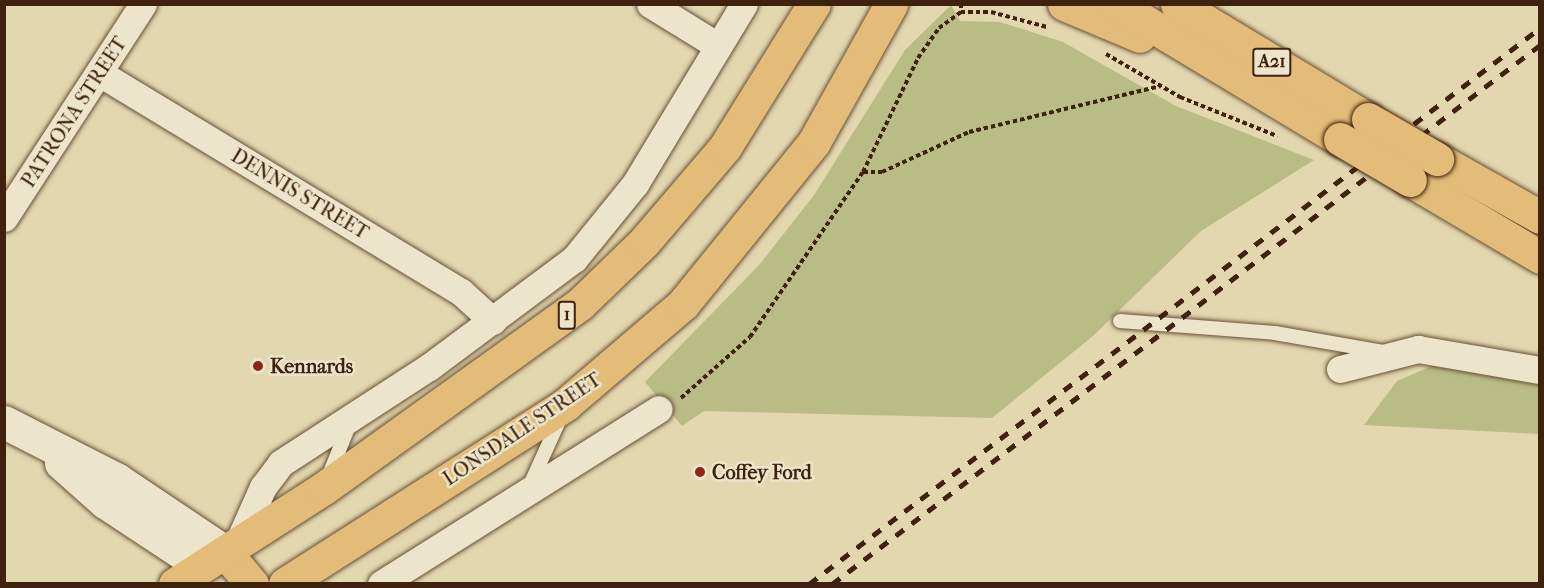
<!DOCTYPE html>
<style>
body{margin:0}
#map{position:relative;width:1544px;height:588px;overflow:hidden;background:#e3d7af;font-family:"IM FELL French Canon",serif}
div>[style]{position:absolute}
.green>*{inset:0;background:#babc86}
.path>*{height:4px;margin-top:-2px;transform-origin:0;background:repeating-linear-gradient(90deg,#3e220d 0 4.5px,transparent 0 7.5px)}
.roads{filter:drop-shadow(0 0 2px #674f36) drop-shadow(0 0 2px #674f36)}
.service>*{height:14px;margin:-7px;padding:0 7px;transform-origin:7px;border-radius:7px;background:#ede5cb}
.minor>*{height:27px;margin:-13.5px;padding:0 13.5px;transform-origin:13.5px;border-radius:13.5px;background:#ede5cb}
.secondary>*{height:33px;margin:-16.5px;padding:0 16.5px;transform-origin:16.5px;border-radius:16.5px;background:#ede5cb}
.trunk>*{height:33px;margin:-16.5px;padding:0 16.5px;transform-origin:16.5px;border-radius:16.5px;background:#e2bc78}
.rail>*{height:4.5px;margin-top:-2.25px;transform-origin:0;background:repeating-linear-gradient(90deg,#3e220d 0 10px,transparent 0 20px)}
.bridges{filter:drop-shadow(0 0 2px #3e220d) drop-shadow(0 0 2px #3e220d)}
.trunk-bridge>*{height:33px;margin:-16.5px;padding:0 16.5px;transform-origin:16.5px;border-radius:16.5px;background:#e2bc78}
.dots>*{width:16px;height:16px;translate:-50% -50%;box-sizing:border-box;border:3px solid #ede5cb;border-radius:50%}
span{translate:-50% -50%;white-space:nowrap;text-align:center;line-height:1.15;-webkit-text-stroke:5px #ede5cb;paint-order:stroke}
.shield-label span{padding:2px 4px;background:#ede5cb;border:2px solid;border-radius:4px;-webkit-text-stroke-width:0}
.shield-label{font-size:18px;color:#3e220d;font-weight:700}
.street-label{font-size:20px;color:#3e220d}
.poi-label{font-size:20px;color:#3e220d;font-weight:700}
.left{translate:0 -50%;text-align:left}
.frame{position:absolute;inset:0;border:6px solid #3e220d;pointer-events:none}
</style>
<div id="map">
<div class="green">
<div style="clip-path:polygon(951px 5px,960px 21px,1000px 22px,1063px 42px,1176px 106px,1314px 160px,1201px 231px,1093px 336px,992px 418px,704px 411px,682px 426px,645px 382px,760px 264px,814px 195px,905px 50px)"></div>
<div style="clip-path:polygon(1434px 365px,1539px 385px,1539px 434px,1364px 425px,1397px 381px)"></div>
</div>
<div class="path">
<div style="left:961px;top:4px;width:8px;rotate:90deg"></div>
<div style="left:961px;top:12px;width:30px"></div>
<div style="left:991px;top:12px;width:58px;rotate:15deg"></div>
<div style="left:1106px;top:54px;width:86px;rotate:30.2deg"></div>
<div style="left:1180px;top:97px;width:105px;rotate:21.9deg"></div>
<div style="left:863px;top:172px;width:127px;rotate:-64.2deg"></div>
<div style="left:918px;top:58px;width:37px;rotate:-55deg"></div>
<div style="left:939px;top:28px;width:27px;rotate:-36deg"></div>
<div style="left:681px;top:398px;width:92px;rotate:-41.5deg"></div>
<div style="left:750px;top:337px;width:200px;rotate:-55.6deg"></div>
<div style="left:863px;top:172px;width:19px"></div>
<div style="left:882px;top:172px;width:96px;rotate:-24.7deg"></div>
<div style="left:969px;top:132px;width:196px;rotate:-13.5deg"></div>
</div>
<div class="roads">
<div class="service">
<div style="left:1120px;top:321px;width:155px;rotate:4.4deg"></div>
<div style="left:1275px;top:333px;width:111px;rotate:9.9deg"></div>
<div style="left:329px;top:475px;width:56px;rotate:-68deg"></div>
<div style="left:530px;top:485px;width:78px;rotate:-65.7deg"></div>
</div>
<div class="minor">
<div style="left:650px;top:4px;width:80px;rotate:31.7deg"></div>
<div style="left:101px;top:74px;width:421px;rotate:31.2deg"></div>
<div style="left:461px;top:292px;width:43px;rotate:42.2deg"></div>
<div style="left:4px;top:218px;width:255px;rotate:-57deg"></div>
<div style="left:1340px;top:369px;width:81px;rotate:-14.4deg"></div>
<div style="left:1418px;top:349px;width:124px;rotate:9.8deg"></div>
<div style="left:237px;top:545px;width:64px;rotate:-65.9deg"></div>
<div style="left:263px;top:487px;width:30px;rotate:-53deg"></div>
<div style="left:281px;top:463px;width:176px;rotate:-33deg"></div>
<div style="left:429px;top:367px;width:181px;rotate:-36.7deg"></div>
<div style="left:574px;top:259px;width:97px;rotate:-50.9deg"></div>
<div style="left:635px;top:184px;width:210px;rotate:-58.8deg"></div>
<div style="left:381px;top:584px;width:328px;rotate:-32.2deg"></div>
</div>
<div class="secondary">
<div style="left:4px;top:422px;width:126px;rotate:27deg"></div>
<div style="left:116px;top:479px;width:131px;rotate:33.8deg"></div>
<div style="left:61px;top:463px;width:59px;rotate:41.6deg"></div>
<div style="left:105px;top:502px;width:116px;rotate:33.4deg"></div>
</div>
<div class="trunk">
<div style="left:1064px;top:4px;width:82px;rotate:22.8deg"></div>
<div style="left:1116px;top:4px;width:262px;rotate:31.1deg"></div>
<div style="left:1177px;top:4px;width:223px;rotate:31.1deg"></div>
<div style="left:1437px;top:159px;width:118px;rotate:29.4deg"></div>
<div style="left:1410px;top:180px;width:151px;rotate:30.6deg"></div>
<div style="left:225px;top:552px;width:42px;rotate:49.8deg"></div>
<div style="left:175px;top:584px;width:177px;rotate:-32.8deg"></div>
<div style="left:324px;top:488px;width:315px;rotate:-35.7deg"></div>
<div style="left:580px;top:304px;width:89px;rotate:-44.1deg"></div>
<div style="left:644px;top:242px;width:125px;rotate:-49.5deg"></div>
<div style="left:725px;top:147px;width:168px;rotate:-58.1deg"></div>
<div style="left:285px;top:584px;width:334px;rotate:-32.6deg"></div>
<div style="left:566px;top:404px;width:154px;rotate:-40.5deg"></div>
<div style="left:683px;top:304px;width:208px;rotate:-51deg"></div>
<div style="left:814px;top:142px;width:158px;rotate:-60.8deg"></div>
</div>
</div>
<div class="rail">
<div style="left:809px;top:584px;width:918px;rotate:-37.26deg"></div>
<div style="left:832px;top:584px;width:890px;rotate:-37.28deg"></div>
</div>
<div class="bridges">
<div class="trunk-bridge">
<div style="left:1368px;top:119px;width:80px;rotate:30.1deg"></div>
<div style="left:1340px;top:139px;width:81px;rotate:30.4deg"></div>
</div>
</div>
<div class="dots">
<div style="left:258px;top:366px;background:#8f2418"></div>
<div style="left:700px;top:472px;background:#8f2418"></div>
</div>
<div class="shield-label">
<span style="left:1272px;top:62px">A21</span>
<span style="left:567px;top:315px">1</span>
</div>
<div class="street-label">
<span style="left:74px;top:112px;rotate:-57deg">PATRONA STREET</span>
<span style="left:300px;top:194px;rotate:31deg">DENNIS STREET</span>
<span style="left:522px;top:429px;rotate:-34deg">LONSDALE STREET</span>
</div>
<div class="poi-label">
<span class="left" style="left:270px;top:366px">Kennards</span>
<span class="left" style="left:712px;top:472px">Coffey Ford</span>
</div>
<div class="frame"></div>
</div>
